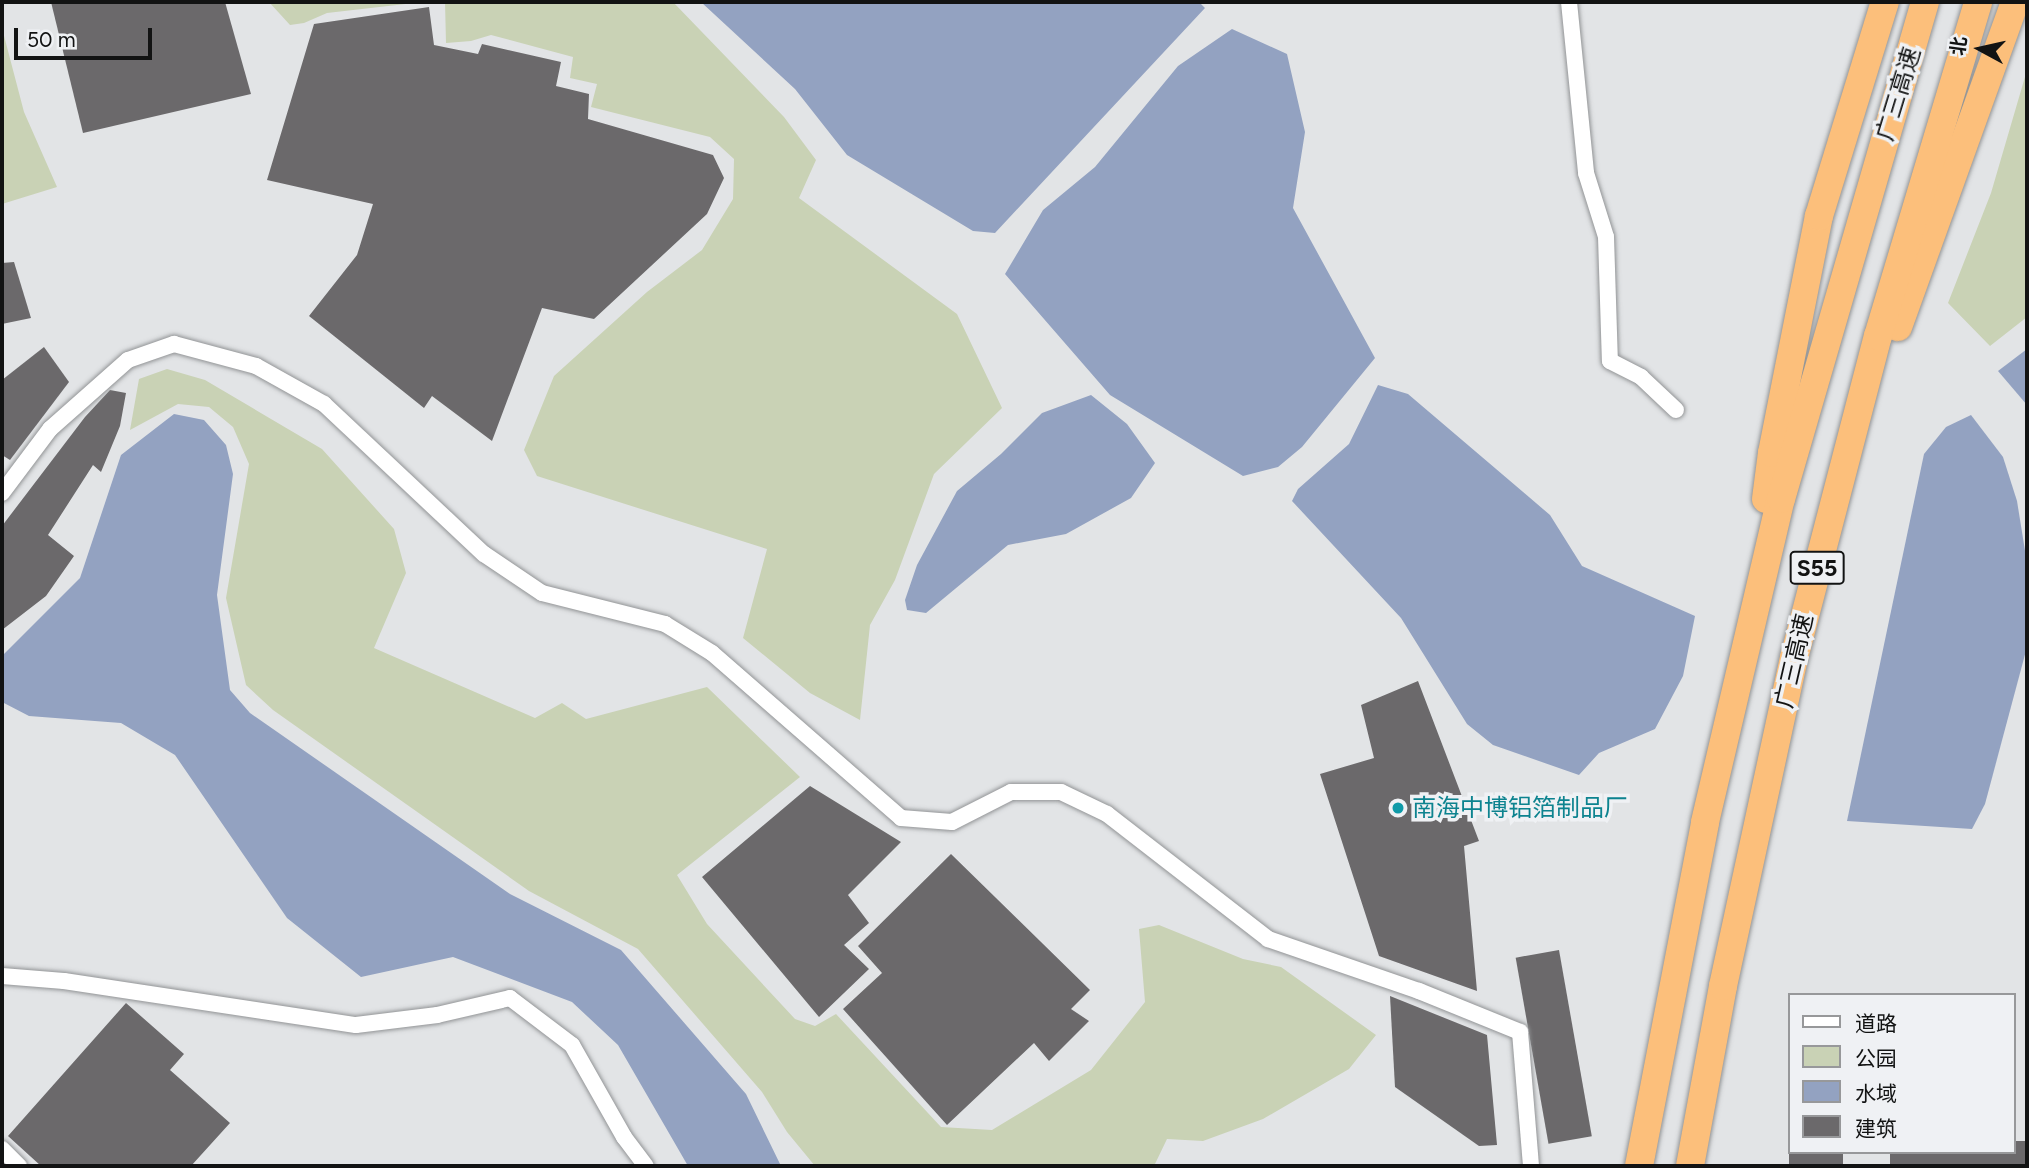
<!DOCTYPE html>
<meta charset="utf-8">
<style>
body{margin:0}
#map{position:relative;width:2029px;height:1168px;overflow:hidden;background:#e2e4e6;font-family:Figtree,"Noto Sans SC",sans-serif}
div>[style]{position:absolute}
.green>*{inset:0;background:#c9d2b5}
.water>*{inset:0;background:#93a2c1}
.building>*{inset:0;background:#6b696b;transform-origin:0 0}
.roads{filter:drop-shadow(0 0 2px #929496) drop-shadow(0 0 2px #929496)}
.minor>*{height:16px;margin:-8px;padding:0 8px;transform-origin:8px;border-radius:8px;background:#fff}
.motorway>*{height:28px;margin:-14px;padding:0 14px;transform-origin:14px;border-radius:14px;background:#fcbf7b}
.dots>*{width:19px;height:19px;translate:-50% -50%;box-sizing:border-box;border:4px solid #eff1f4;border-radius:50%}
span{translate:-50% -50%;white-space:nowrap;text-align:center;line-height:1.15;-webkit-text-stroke:7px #eff1f4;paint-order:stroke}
.shield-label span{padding:2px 5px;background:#eff1f4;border:2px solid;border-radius:5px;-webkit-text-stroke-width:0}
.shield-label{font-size:23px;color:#121313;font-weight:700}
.street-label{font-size:24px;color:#121313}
.culture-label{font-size:24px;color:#0d838f}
.left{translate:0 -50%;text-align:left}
.frame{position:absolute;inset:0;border:4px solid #121313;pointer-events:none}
.legend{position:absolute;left:1788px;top:993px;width:228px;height:161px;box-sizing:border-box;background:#eff1f4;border:2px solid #97989a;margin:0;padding:9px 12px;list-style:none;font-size:21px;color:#121313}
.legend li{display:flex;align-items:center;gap:14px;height:35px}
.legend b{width:35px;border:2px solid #97989a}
.north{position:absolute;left:1945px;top:14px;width:70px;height:70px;-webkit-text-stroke:5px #eff1f4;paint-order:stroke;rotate:278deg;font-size:19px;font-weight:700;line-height:28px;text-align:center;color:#121313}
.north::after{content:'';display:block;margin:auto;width:24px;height:32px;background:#121313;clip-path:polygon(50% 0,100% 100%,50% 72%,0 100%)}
.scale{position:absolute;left:14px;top:28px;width:138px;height:32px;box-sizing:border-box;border:4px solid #121313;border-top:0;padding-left:9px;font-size:21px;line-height:24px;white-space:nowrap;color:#121313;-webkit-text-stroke:5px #eff1f4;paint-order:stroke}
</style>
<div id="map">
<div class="green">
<div style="clip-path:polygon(269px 2px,423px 2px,327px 13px,304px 23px,290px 25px)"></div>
<div style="clip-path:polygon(445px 2px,673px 2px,784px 117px,816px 160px,799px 198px,957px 314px,1002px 408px,934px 474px,895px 580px,870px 625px,860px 720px,810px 693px,743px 638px,767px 549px,537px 476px,524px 450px,554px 376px,647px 292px,702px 250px,733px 199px,734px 159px,710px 137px,591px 107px,597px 84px,570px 78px,573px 57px,491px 35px,471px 41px,446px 43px)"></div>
<div style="clip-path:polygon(2px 28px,24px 112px,57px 187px,2px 204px)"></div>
<div style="clip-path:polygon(2027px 70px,2027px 317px,1990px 346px,1948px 303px,1991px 193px)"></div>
<div style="clip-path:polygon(167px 369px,205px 380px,322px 449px,394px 529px,406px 573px,374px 648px,535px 718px,562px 703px,586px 719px,707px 687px,800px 777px,677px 875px,707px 924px,795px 1019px,815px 1026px,836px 1014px,941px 1127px,992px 1130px,1091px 1070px,1145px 1002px,1139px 929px,1159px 925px,1243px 959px,1281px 967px,1376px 1035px,1349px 1069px,1263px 1119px,1203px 1141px,1167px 1139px,1154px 1166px,815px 1166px,787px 1132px,762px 1092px,638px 949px,529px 891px,273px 710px,246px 685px,226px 598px,249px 464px,233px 427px,209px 407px,178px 404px,130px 430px,139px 379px)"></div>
</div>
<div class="water">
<div style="clip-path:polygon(701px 2px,1199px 2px,1205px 8px,995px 233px,973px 231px,847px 155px,795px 89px)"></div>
<div style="clip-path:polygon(1232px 29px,1287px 54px,1305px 132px,1293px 208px,1375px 358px,1302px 447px,1278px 467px,1243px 476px,1110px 395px,1005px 274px,1043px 210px,1095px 167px,1178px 66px)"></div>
<div style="clip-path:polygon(2027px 349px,2027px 405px,1998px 371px)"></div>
<div style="clip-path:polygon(1378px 385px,1408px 394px,1550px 515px,1582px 566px,1695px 616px,1683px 676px,1655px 729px,1599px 753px,1579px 775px,1493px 745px,1467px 724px,1401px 618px,1292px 501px,1298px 489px,1349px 444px)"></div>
<div style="clip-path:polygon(1091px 395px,1127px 424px,1155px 463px,1131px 498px,1066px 534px,1008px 545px,926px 613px,907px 610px,905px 600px,917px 565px,957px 491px,1001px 454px,1042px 413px)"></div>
<div style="clip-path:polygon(174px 414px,204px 420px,226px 445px,233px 474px,217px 595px,230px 690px,250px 713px,510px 894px,621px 950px,746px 1094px,781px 1166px,688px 1166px,618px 1045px,572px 1002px,453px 957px,361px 977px,287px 918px,175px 755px,121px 723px,29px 716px,2px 702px,2px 656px,80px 578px,121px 455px)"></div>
<div style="clip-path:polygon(1971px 415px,2003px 457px,2017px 501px,2027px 563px,2027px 647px,1985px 804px,1972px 829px,1847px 821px,1924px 454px,1946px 427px)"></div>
</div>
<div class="building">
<div style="clip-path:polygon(51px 2px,225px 2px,251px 94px,83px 133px)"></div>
<div style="clip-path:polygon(429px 7px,434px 45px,478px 54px,482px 44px,561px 62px,556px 86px,589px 94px,588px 119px,713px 155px,724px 178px,707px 214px,594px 319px,542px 308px,492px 441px,432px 396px,424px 408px,309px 316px,357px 255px,373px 204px,267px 180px,314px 24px)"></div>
<div style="clip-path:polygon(14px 262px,31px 318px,2px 324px,2px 263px)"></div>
<div style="clip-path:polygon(44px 347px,69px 382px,10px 460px,2px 455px,2px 380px)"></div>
<div style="clip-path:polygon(110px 390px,126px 393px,120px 426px,101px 472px,93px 465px,48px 535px,74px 556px,46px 596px,2px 630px,2px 526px,85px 417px)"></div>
<div style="clip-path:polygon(1418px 681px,1479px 841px,1464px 846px,1477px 991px,1379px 956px,1320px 774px,1374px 758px,1361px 705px)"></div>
<div style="clip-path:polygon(810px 786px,901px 842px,848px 895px,869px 923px,844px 945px,869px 969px,819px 1017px,702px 877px)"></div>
<div style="clip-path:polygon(951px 854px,1090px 990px,1071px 1009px,1089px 1021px,1049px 1061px,1034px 1043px,947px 1125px,843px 1009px,882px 973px,858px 946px)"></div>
<div style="left:1559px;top:950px;width:189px;height:44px;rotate:80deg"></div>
<div style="clip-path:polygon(1390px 996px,1487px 1035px,1497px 1145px,1479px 1146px,1395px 1087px)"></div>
<div style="clip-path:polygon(126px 1003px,184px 1054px,170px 1070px,230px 1123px,191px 1166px,41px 1166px,8px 1136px)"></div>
<div style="clip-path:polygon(2013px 1141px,2027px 1141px,2027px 1166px,1890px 1166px,1890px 1152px,2013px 1152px)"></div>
<div style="left:1789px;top:1152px;width:54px;height:14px"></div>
</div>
<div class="roads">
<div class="minor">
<div style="left:1569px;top:2px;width:172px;rotate:84.3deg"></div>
<div style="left:1586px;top:173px;width:67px;rotate:72.6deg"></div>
<div style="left:1606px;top:237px;width:124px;rotate:88.2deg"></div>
<div style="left:1610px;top:361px;width:35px;rotate:27deg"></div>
<div style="left:1641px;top:377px;width:48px;rotate:43.3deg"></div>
<div style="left:2px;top:493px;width:80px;rotate:-53.1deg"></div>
<div style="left:50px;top:429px;width:104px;rotate:-41.5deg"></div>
<div style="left:128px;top:360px;width:49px;rotate:-19.2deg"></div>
<div style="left:174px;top:344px;width:85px;rotate:15deg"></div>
<div style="left:256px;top:366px;width:78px;rotate:29.2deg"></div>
<div style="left:324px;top:404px;width:219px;rotate:43.2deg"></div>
<div style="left:484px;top:554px;width:70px;rotate:33.9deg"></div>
<div style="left:542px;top:593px;width:127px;rotate:14.1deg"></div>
<div style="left:665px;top:624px;width:55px;rotate:31.7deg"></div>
<div style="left:712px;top:653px;width:251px;rotate:41.1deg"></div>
<div style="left:901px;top:818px;width:51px;rotate:4.5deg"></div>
<div style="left:952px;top:822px;width:66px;rotate:-27deg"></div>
<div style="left:1011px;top:792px;width:50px"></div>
<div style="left:1061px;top:792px;width:51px;rotate:25.6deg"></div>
<div style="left:1107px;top:814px;width:204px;rotate:37.8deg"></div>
<div style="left:1268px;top:939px;width:160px;rotate:19deg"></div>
<div style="left:1419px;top:991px;width:109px;rotate:22.1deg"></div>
<div style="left:1520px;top:1032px;width:134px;rotate:85.3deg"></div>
<div style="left:2px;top:976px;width:62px;rotate:4.6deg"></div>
<div style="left:64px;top:981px;width:295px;rotate:8.6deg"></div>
<div style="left:356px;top:1025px;width:82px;rotate:-7deg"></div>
<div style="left:437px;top:1015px;width:75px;rotate:-13.1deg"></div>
<div style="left:510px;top:998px;width:78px;rotate:37.2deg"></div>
<div style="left:572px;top:1045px;width:106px;rotate:60.5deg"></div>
<div style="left:624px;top:1137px;width:36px;rotate:53deg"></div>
<div style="left:2px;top:1149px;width:24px;rotate:45deg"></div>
</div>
<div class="motorway">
<div style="left:1898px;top:327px;width:345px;rotate:-70.2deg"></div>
<div style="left:1766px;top:499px;width:46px;rotate:-82.6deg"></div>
<div style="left:1772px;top:453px;width:242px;rotate:-78.8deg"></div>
<div style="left:1819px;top:216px;width:224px;rotate:-72.9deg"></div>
<div style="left:1639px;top:1166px;width:350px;rotate:-79.1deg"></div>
<div style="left:1705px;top:822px;width:332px;rotate:-76.8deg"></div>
<div style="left:1781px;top:499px;width:517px;rotate:-73.84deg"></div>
<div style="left:1690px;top:1166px;width:183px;rotate:-79.6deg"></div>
<div style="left:1723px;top:986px;width:336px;rotate:-77.8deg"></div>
<div style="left:1794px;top:658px;width:333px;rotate:-75.4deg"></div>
<div style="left:1878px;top:336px;width:349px;rotate:-73.3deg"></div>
</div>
</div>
<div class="dots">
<div style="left:1398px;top:808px;background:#0f9aa8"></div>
</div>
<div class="shield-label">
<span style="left:1817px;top:568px">S55</span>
</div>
<div class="street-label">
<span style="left:1898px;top:94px;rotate:-73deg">广三高速</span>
<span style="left:1794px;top:661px;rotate:-77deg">广三高速</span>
</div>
<div class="culture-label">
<span class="left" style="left:1412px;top:808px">南海中博铝箔制品厂</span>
</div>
<div class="frame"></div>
<ul class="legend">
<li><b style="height:9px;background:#fff"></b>道路</li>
<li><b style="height:19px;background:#c9d2b5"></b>公园</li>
<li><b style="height:19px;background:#93a2c1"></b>水域</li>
<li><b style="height:19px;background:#6b696b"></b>建筑</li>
</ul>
<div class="north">北</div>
<div class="scale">50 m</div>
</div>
